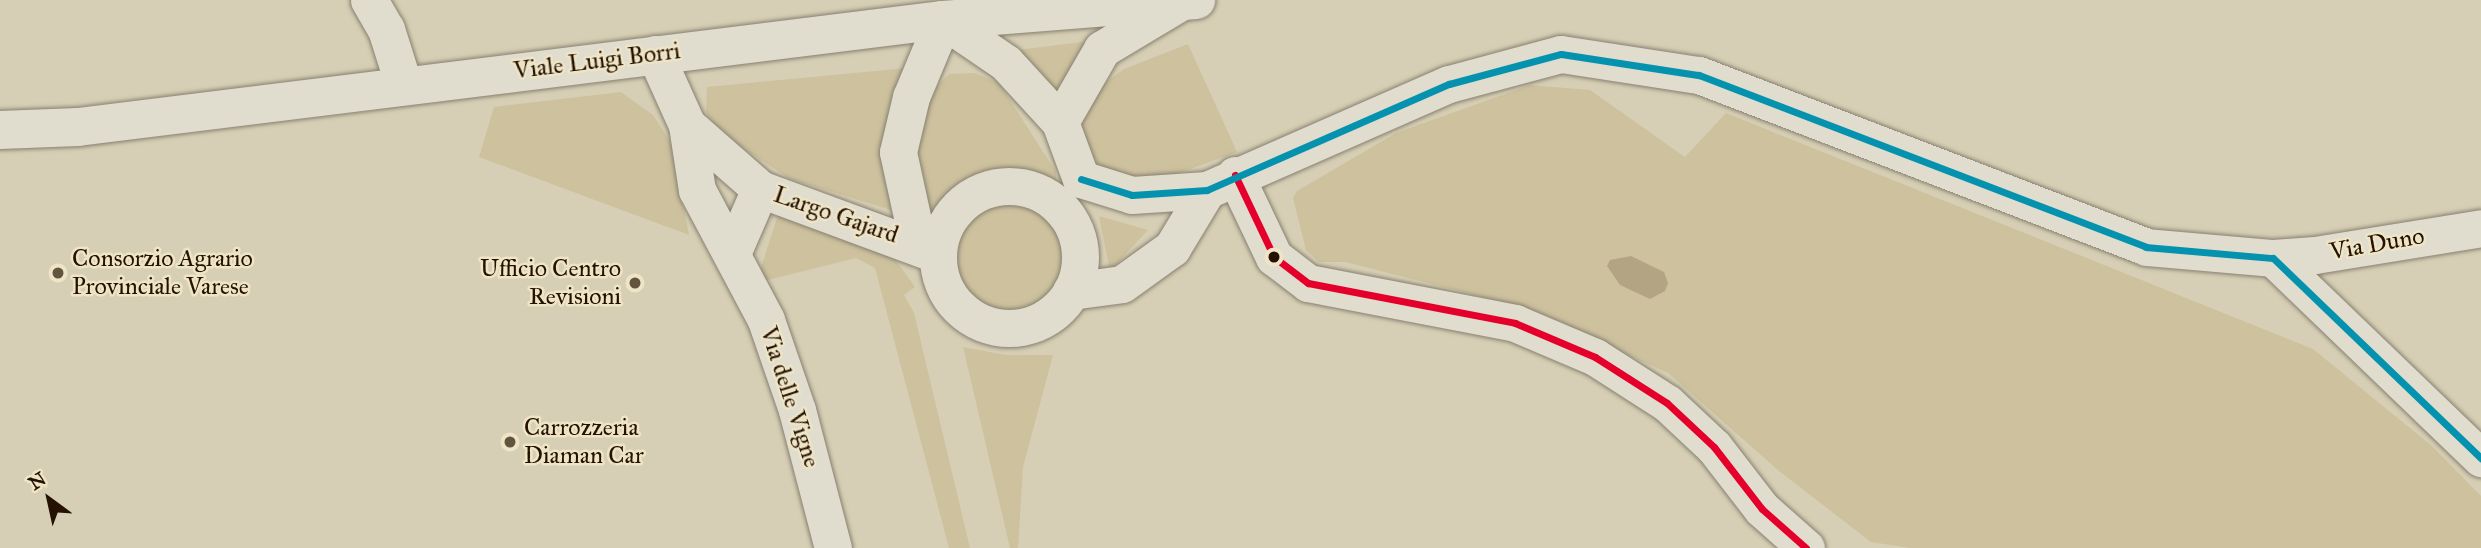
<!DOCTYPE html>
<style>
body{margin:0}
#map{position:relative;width:2481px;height:548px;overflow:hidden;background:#d7cfb5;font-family:"IM FELL Great Primer",serif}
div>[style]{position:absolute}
.green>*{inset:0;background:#cdc19e}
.round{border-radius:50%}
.water>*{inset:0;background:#b3a584}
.roads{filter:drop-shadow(0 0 2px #878070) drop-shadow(0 0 2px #878070)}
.street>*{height:37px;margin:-18.5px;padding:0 18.5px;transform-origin:18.5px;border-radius:18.5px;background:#e0dcce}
.street>.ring{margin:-18.5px;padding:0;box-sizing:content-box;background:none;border:37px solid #e0dcce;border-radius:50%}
.secondary>*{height:38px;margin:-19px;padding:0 19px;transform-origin:19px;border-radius:19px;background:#e0dcce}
.bus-1>*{height:7px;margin:-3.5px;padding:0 3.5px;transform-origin:3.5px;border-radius:3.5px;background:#e4002b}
.bus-2>*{height:7px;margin:-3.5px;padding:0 3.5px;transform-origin:3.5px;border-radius:3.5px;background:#0592af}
.dots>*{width:19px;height:19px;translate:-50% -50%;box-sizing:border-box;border:4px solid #eee4c6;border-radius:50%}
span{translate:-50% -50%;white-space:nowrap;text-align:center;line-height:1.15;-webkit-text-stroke:5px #eee4c6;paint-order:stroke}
.street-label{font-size:24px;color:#241101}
.poi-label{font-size:24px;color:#241101}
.left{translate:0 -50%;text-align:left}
.right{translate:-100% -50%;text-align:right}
.north{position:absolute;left:14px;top:464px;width:70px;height:70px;-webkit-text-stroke:5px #eee4c6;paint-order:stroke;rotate:327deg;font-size:19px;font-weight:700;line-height:28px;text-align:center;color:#241101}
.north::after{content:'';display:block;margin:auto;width:24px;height:32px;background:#241101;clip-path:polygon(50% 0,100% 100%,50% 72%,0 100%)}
</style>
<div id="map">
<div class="green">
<div style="clip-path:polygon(1098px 40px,1056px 105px,1009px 51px)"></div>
<div style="clip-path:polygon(1188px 44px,1237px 152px,1168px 177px,1128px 181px,1095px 167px,1081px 129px,1090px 94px,1124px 69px)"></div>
<div style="clip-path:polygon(907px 68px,883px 151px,891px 210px,790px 179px,720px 133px,706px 112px,707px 87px)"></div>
<div style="clip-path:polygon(975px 73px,999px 83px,1056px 172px,1056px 184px,1007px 174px,962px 189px,930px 223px,915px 152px,926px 98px,949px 74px)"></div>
<div style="clip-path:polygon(1530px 85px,1590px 90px,1685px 157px,1726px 113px,2313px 349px,2432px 446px,2481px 496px,2481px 548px,1910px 548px,1871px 542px,1779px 471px,1668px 373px,1522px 307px,1345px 262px,1319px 262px,1306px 250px,1293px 198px,1297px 191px,1396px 133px)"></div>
<div style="clip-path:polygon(621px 92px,653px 115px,671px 143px,689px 235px,479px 157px,494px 107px)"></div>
<div class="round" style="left:957px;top:204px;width:106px;height:106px"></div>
<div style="clip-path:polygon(779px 212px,893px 256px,915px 287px,904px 295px,914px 313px,970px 548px,949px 548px,875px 268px,856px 258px,756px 283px)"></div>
<div style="clip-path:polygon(1099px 216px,1148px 230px,1110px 271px)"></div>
<div style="clip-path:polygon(963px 347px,1005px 355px,1053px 355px,1023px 467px,1018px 548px,1010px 548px)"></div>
</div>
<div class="water">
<div style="clip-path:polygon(1631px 256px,1664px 272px,1668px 283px,1665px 291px,1650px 299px,1620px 285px,1607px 266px,1610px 260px)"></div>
</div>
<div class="roads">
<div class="street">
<div style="left:369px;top:0;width:34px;rotate:60deg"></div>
<div style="left:386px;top:29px;width:60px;rotate:72.5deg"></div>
<div style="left:655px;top:54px;width:78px;rotate:65.7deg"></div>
<div style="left:687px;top:125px;width:97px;rotate:41.2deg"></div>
<div style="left:760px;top:189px;width:188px;rotate:20.3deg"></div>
<div style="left:1060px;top:122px;width:84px;rotate:-60.1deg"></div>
<div style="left:1102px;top:49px;width:93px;rotate:-31deg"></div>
<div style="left:687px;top:125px;width:66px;rotate:81.3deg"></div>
<div style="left:697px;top:190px;width:147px;rotate:62deg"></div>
<div style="left:766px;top:320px;width:95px;rotate:71deg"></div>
<div style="left:797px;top:410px;width:143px;rotate:75.4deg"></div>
<div style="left:1235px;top:175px;width:91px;rotate:64.6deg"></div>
<div style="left:1274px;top:257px;width:43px;rotate:37.4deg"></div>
<div style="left:1308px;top:283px;width:211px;rotate:10.9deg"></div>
<div style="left:1515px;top:323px;width:87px;rotate:23deg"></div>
<div style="left:1595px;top:357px;width:85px;rotate:32.6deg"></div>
<div style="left:1667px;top:403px;width:64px;rotate:43.1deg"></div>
<div style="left:1714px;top:447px;width:78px;rotate:52.3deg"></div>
<div style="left:1762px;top:509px;width:59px;rotate:41.6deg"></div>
<div style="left:1081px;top:179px;width:53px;rotate:17.4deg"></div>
<div style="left:1132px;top:195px;width:75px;rotate:-3.8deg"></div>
<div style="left:1207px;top:190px;width:264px;rotate:-23.7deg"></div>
<div style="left:1449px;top:84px;width:116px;rotate:-15deg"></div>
<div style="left:1561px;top:54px;width:140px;rotate:8.7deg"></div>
<div style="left:1699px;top:75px;width:479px;rotate:21deg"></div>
<div style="left:2146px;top:247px;width:127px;rotate:5deg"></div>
<div style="left:2273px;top:258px;width:289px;rotate:43.9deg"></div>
<div class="ring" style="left:938px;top:186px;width:105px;height:105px"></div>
<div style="left:918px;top:244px;width:94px;rotate:-102.3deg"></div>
<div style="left:898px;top:152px;width:57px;rotate:-76.7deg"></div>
<div style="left:911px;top:97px;width:83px;rotate:-67.4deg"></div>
<div style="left:943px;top:20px;width:76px;rotate:34.3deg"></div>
<div style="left:1006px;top:63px;width:80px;rotate:47.5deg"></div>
<div style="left:1060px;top:122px;width:61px;rotate:69.8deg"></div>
<div style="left:733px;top:251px;width:68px;rotate:-66.5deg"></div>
<div style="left:2273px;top:258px;width:42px;rotate:-4.1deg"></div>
<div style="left:2315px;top:255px;width:168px;rotate:-9.2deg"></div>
<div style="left:1071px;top:291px;width:51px;rotate:-7.8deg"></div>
<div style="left:1122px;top:284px;width:62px;rotate:-35.8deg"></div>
<div style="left:1172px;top:248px;width:68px;rotate:-58.9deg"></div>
</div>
<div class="secondary">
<div style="left:0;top:130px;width:78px;rotate:-2.2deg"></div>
<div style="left:78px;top:127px;width:872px;rotate:-7.05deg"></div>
<div style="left:943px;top:20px;width:254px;rotate:-4.5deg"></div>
</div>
</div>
<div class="bus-1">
<div style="left:1235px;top:175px;width:91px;rotate:64.6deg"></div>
<div style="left:1274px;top:257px;width:43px;rotate:37.4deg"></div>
<div style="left:1308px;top:283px;width:211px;rotate:10.9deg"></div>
<div style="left:1515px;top:323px;width:87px;rotate:23deg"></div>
<div style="left:1595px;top:357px;width:85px;rotate:32.6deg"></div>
<div style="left:1667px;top:403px;width:64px;rotate:43.1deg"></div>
<div style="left:1714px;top:447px;width:78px;rotate:52.3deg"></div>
<div style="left:1762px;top:509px;width:59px;rotate:41.6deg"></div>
</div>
<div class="bus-2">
<div style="left:1081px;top:179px;width:53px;rotate:17.4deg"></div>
<div style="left:1132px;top:195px;width:75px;rotate:-3.8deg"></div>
<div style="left:1207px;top:190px;width:264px;rotate:-23.7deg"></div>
<div style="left:1449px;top:84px;width:116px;rotate:-15deg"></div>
<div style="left:1561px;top:54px;width:140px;rotate:8.7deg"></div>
<div style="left:1699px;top:75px;width:479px;rotate:21deg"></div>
<div style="left:2146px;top:247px;width:127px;rotate:5deg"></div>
<div style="left:2273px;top:258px;width:289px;rotate:43.9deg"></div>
</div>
<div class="dots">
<div style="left:1274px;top:257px;background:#241101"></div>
<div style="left:58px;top:273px;background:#635440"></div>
<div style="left:635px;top:283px;background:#635440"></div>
<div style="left:510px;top:442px;background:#635440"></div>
</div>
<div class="street-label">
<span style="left:597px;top:61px;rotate:-7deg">Viale Luigi Borri</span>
<span style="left:836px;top:215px;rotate:19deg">Largo Gajard</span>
<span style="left:2377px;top:244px;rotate:-10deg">Via Duno</span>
<span style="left:790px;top:397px;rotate:72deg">Via delle Vigne</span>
</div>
<div class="poi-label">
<span class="left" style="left:72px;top:273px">Consorzio Agrario<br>Provinciale Varese</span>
<span class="right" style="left:621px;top:283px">Ufficio Centro<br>Revisioni</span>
<span class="left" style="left:524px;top:442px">Carrozzeria<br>Diaman Car</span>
</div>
<div class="north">N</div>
</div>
